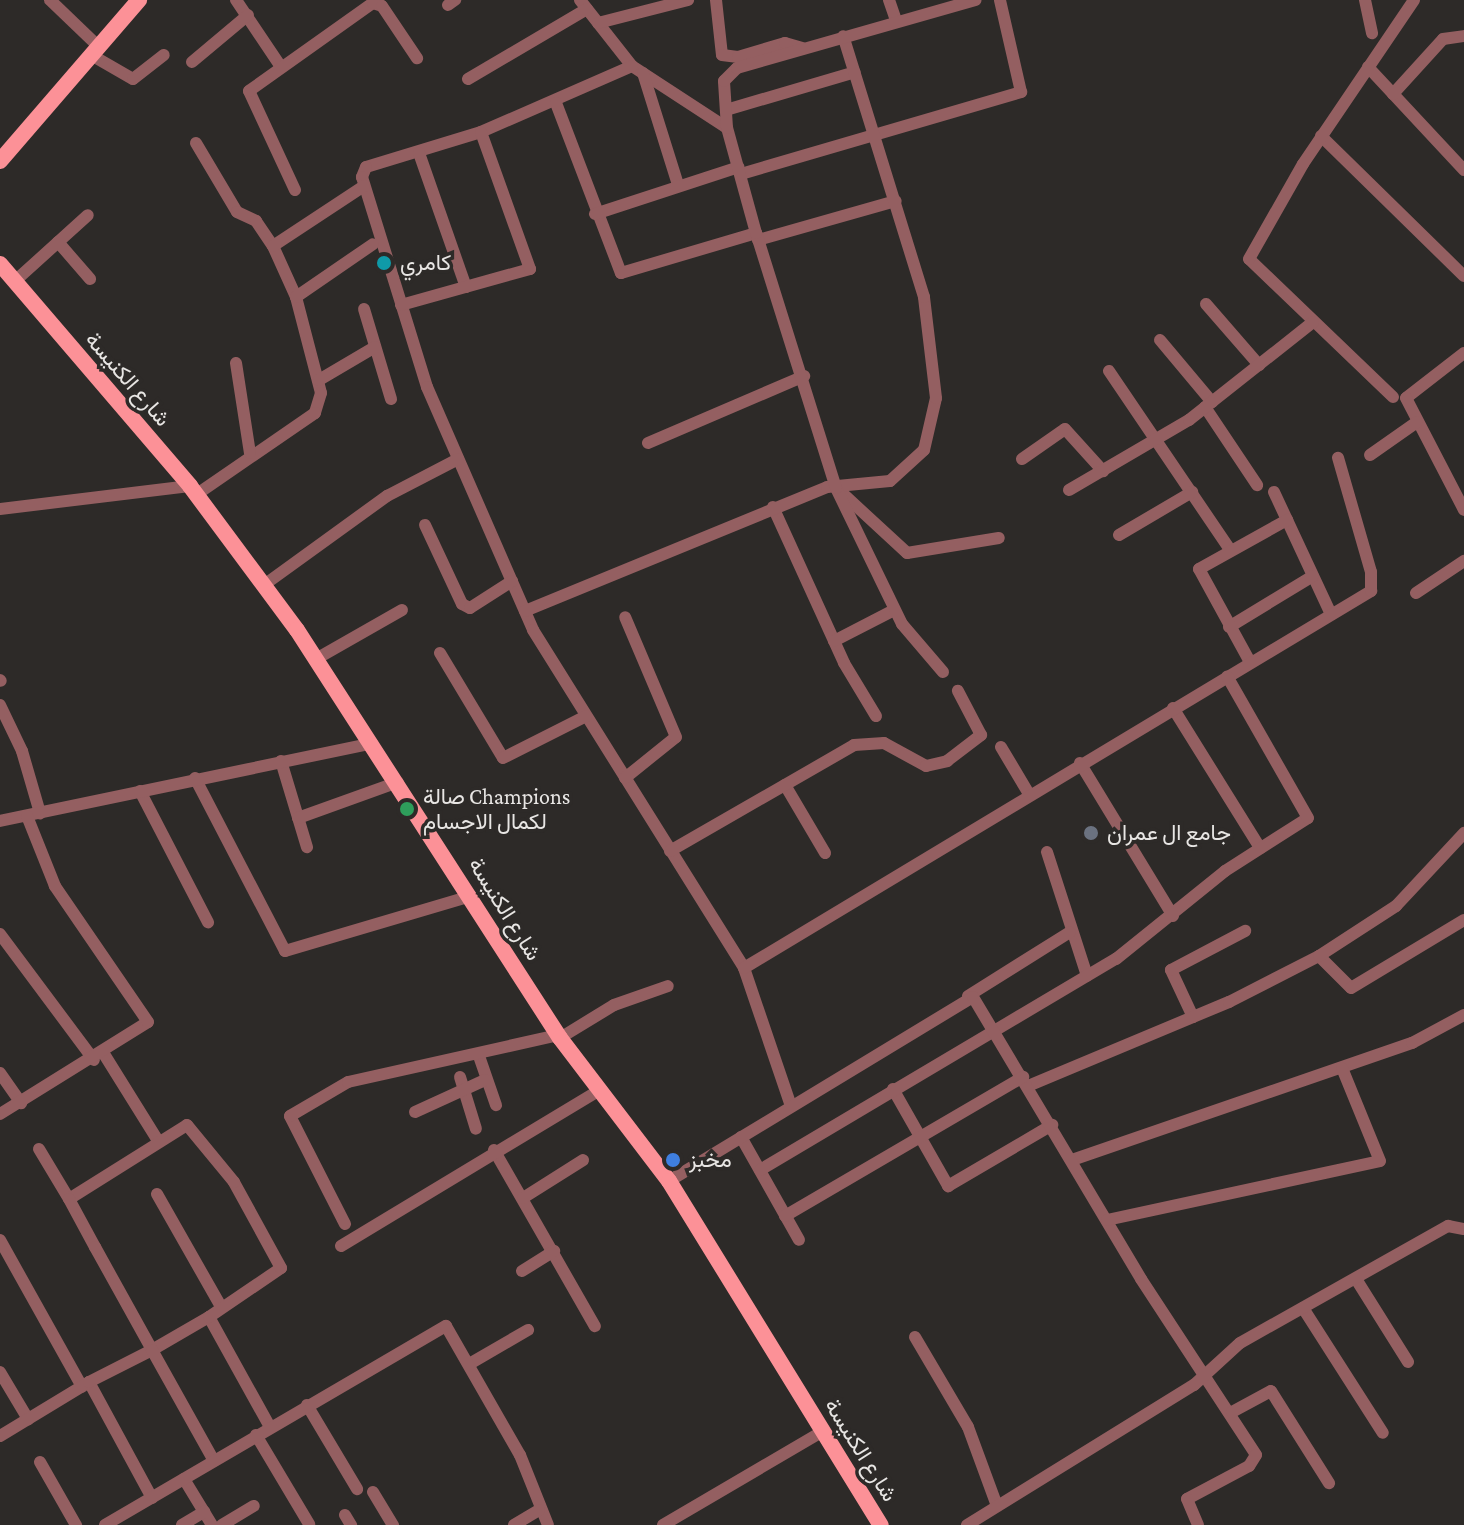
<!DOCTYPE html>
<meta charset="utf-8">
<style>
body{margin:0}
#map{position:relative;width:1464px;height:1525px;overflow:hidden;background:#2d2a28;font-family:"Crimson Pro",Vazirmatn,serif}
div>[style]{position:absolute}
.minor>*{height:12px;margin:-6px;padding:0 6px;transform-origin:6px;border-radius:6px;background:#945f61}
.major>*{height:16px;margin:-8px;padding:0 8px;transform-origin:8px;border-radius:8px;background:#fc9197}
.dots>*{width:22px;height:22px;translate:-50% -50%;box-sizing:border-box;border:4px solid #2d2a28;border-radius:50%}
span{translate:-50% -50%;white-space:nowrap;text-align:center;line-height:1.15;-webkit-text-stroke:7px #2d2a28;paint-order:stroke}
.poi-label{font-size:22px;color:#e8e6e4}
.left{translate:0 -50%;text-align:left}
.street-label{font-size:22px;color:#e8e6e4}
</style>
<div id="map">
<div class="minor">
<div style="left:50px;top:0;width:69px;rotate:43.8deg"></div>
<div style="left:236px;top:0;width:77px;rotate:56.1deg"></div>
<div style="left:580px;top:0;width:84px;rotate:51.8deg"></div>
<div style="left:632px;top:66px;width:113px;rotate:33.1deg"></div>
<div style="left:716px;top:0;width:55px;rotate:83.8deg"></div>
<div style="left:722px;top:55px;width:16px;rotate:7deg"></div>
<div style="left:738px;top:57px;width:49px;rotate:-16.6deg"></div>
<div style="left:785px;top:43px;width:18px;rotate:16deg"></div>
<div style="left:889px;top:0;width:21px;rotate:71deg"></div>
<div style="left:1365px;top:0;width:34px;rotate:78deg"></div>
<div style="left:448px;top:5px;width:9px;rotate:-36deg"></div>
<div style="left:598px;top:23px;width:93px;rotate:-14.3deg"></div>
<div style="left:93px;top:56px;width:46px;rotate:29.9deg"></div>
<div style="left:133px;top:79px;width:39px;rotate:-38deg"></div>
<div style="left:192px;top:62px;width:73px;rotate:-40deg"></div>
<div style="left:632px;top:66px;width:165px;rotate:156.4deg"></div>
<div style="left:481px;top:132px;width:120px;rotate:163.1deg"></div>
<div style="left:366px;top:167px;width:11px;rotate:112deg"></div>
<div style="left:362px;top:177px;width:220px;rotate:72.8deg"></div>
<div style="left:427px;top:387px;width:265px;rotate:66.4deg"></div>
<div style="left:533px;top:630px;width:398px;rotate:58deg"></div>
<div style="left:744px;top:968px;width:146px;rotate:71.2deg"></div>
<div style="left:1368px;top:67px;width:141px;rotate:47deg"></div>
<div style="left:643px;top:73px;width:117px;rotate:72.6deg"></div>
<div style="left:468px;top:79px;width:138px;rotate:-30.5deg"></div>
<div style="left:1393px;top:94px;width:74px;rotate:-47.7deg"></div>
<div style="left:1443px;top:39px;width:21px;rotate:-8deg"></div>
<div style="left:556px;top:103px;width:182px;rotate:69.1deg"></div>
<div style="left:621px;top:273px;width:141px;rotate:-16.5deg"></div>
<div style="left:726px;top:110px;width:134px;rotate:-16.4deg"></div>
<div style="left:1321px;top:136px;width:200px;rotate:44.4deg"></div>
<div style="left:196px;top:143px;width:80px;rotate:59.3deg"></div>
<div style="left:237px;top:212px;width:21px;rotate:25deg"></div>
<div style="left:256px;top:221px;width:30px;rotate:56deg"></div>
<div style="left:273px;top:246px;width:56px;rotate:65.7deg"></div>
<div style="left:296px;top:297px;width:99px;rotate:75.4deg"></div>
<div style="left:321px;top:393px;width:21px;rotate:107deg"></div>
<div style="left:315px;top:413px;width:143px;rotate:145.5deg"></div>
<div style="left:419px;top:153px;width:142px;rotate:70.7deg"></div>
<div style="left:741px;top:174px;width:292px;rotate:-16.3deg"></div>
<div style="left:1021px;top:92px;width:94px;rotate:-102.9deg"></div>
<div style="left:295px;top:190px;width:109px;rotate:-114.9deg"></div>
<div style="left:249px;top:91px;width:152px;rotate:-35.4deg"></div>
<div style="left:373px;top:3px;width:9px;rotate:18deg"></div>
<div style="left:382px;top:6px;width:63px;rotate:56.1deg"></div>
<div style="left:595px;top:214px;width:151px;rotate:-18.1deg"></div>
<div style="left:758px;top:240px;width:143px;rotate:-15.8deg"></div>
<div style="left:58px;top:242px;width:49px;rotate:49.1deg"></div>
<div style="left:273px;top:246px;width:109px;rotate:-33.4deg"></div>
<div style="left:15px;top:281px;width:98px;rotate:-42.1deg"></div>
<div style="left:296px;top:297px;width:93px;rotate:-34.5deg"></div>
<div style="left:1206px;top:304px;width:81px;rotate:49deg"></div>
<div style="left:401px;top:305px;width:134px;rotate:-15.6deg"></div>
<div style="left:530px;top:269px;width:145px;rotate:-109.7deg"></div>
<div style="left:364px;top:309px;width:94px;rotate:73.3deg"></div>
<div style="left:1160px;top:340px;width:81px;rotate:50deg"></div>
<div style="left:1464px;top:353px;width:73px;rotate:142.2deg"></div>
<div style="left:1406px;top:398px;width:126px;rotate:62.6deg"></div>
<div style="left:236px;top:363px;width:91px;rotate:81.2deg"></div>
<div style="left:1109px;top:371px;width:217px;rotate:55.9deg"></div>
<div style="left:319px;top:380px;width:65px;rotate:-30.5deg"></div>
<div style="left:1393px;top:397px;width:199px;rotate:-136.2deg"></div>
<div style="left:1249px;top:259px;width:109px;rotate:-60.4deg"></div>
<div style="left:1303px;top:164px;width:198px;rotate:-55.9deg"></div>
<div style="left:1205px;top:407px;width:94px;rotate:56.3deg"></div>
<div style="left:648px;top:443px;width:170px;rotate:-23.2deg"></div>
<div style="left:1370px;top:455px;width:57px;rotate:-35.1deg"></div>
<div style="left:1022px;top:459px;width:52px;rotate:-34.9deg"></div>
<div style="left:1065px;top:429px;width:57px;rotate:47.9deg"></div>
<div style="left:1069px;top:490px;width:139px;rotate:-30.3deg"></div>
<div style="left:1189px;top:420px;width:158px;rotate:-38.3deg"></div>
<div style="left:841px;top:492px;width:90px;rotate:42.7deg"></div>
<div style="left:907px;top:553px;width:93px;rotate:-9.3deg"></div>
<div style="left:1274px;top:492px;width:135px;rotate:65deg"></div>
<div style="left:773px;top:507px;width:171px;rotate:65.5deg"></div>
<div style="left:844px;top:663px;width:62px;rotate:58.9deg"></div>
<div style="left:0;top:509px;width:191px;rotate:-6.9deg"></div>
<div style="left:425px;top:525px;width:87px;rotate:64.9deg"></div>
<div style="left:462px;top:604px;width:9px;rotate:27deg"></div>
<div style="left:470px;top:608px;width:50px;rotate:-32.7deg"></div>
<div style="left:1119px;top:535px;width:85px;rotate:-30.5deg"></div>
<div style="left:264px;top:585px;width:152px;rotate:-35.9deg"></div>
<div style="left:387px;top:496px;width:80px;rotate:-27.5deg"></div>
<div style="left:1416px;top:593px;width:58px;rotate:-33.7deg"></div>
<div style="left:525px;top:611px;width:326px;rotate:-22.3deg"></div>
<div style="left:827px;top:487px;width:63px;rotate:-5.4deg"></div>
<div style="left:890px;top:481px;width:46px;rotate:-42.4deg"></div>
<div style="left:924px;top:450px;width:53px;rotate:-77deg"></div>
<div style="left:936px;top:398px;width:102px;rotate:-96.8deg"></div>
<div style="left:924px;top:297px;width:273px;rotate:-107.2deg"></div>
<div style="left:1229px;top:627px;width:98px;rotate:-31.3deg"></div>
<div style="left:834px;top:641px;width:68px;rotate:-27.3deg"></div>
<div style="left:440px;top:653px;width:122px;rotate:59deg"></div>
<div style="left:503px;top:758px;width:93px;rotate:-26.8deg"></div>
<div style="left:316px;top:659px;width:99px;rotate:-29.7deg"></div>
<div style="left:1250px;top:662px;width:106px;rotate:-118.7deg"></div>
<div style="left:1199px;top:569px;width:101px;rotate:-29.1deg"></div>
<div style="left:943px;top:672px;width:63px;rotate:-130.5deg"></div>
<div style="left:902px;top:624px;width:151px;rotate:-115.9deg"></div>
<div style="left:836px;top:488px;width:267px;rotate:-107.4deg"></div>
<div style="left:756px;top:233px;width:109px;rotate:-105.4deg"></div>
<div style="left:727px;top:128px;width:47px;rotate:-93.7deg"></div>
<div style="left:724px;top:81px;width:18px;rotate:-45deg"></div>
<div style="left:737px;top:68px;width:248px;rotate:-15.9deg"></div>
<div style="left:0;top:680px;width:1px;rotate:45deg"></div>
<div style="left:0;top:705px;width:51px;rotate:64.4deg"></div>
<div style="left:22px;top:751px;width:65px;rotate:73.8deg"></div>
<div style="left:1173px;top:708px;width:165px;rotate:58.1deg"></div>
<div style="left:1001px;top:747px;width:55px;rotate:59.2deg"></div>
<div style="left:281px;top:761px;width:90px;rotate:73.2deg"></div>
<div style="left:1080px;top:763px;width:179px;rotate:58.7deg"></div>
<div style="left:195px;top:778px;width:195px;rotate:62.5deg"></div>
<div style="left:285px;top:951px;width:194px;rotate:-16.5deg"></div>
<div style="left:625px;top:778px;width:65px;rotate:-38.8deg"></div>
<div style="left:676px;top:737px;width:130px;rotate:-113deg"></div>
<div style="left:785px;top:785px;width:79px;rotate:59.5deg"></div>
<div style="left:140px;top:791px;width:148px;rotate:62.6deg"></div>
<div style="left:298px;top:818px;width:106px;rotate:-19.8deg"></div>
<div style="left:0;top:821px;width:380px;rotate:-11.8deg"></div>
<div style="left:670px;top:851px;width:212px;rotate:-29.9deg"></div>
<div style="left:854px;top:745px;width:30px;rotate:-4deg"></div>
<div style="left:884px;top:743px;width:48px;rotate:28.7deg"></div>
<div style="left:926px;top:766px;width:22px;rotate:-13deg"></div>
<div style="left:947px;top:761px;width:43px;rotate:-37.4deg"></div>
<div style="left:981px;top:735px;width:50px;rotate:-117.6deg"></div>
<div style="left:1047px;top:852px;width:130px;rotate:72.1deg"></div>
<div style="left:0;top:934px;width:157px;rotate:53.3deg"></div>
<div style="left:1319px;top:956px;width:45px;rotate:45deg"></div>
<div style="left:1351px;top:988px;width:132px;rotate:-31deg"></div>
<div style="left:744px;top:968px;width:732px;rotate:-31.02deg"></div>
<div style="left:1371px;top:591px;width:19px;rotate:-90deg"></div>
<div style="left:1371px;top:572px;width:119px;rotate:-106.1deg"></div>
<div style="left:968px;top:996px;width:120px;rotate:-32.1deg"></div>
<div style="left:1193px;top:1017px;width:52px;rotate:-115.1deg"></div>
<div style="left:1171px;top:970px;width:84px;rotate:-27.8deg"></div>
<div style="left:560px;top:1038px;width:63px;rotate:-31.4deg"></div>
<div style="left:614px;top:1005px;width:57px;rotate:-19.4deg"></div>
<div style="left:104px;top:1054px;width:100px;rotate:58.1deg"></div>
<div style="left:479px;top:1056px;width:52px;rotate:70.9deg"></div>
<div style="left:0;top:1073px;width:37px;rotate:55deg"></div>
<div style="left:460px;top:1077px;width:54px;rotate:72.9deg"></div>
<div style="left:1028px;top:1086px;width:218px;rotate:-22.7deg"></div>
<div style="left:1229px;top:1002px;width:101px;rotate:-27.1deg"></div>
<div style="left:1319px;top:956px;width:92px;rotate:-33deg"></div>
<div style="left:1396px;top:906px;width:100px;rotate:-47deg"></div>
<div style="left:893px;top:1089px;width:112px;rotate:60.4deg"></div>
<div style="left:948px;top:1186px;width:121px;rotate:-30.4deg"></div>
<div style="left:415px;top:1112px;width:77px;rotate:-24.6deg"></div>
<div style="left:0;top:1114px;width:174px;rotate:-31.9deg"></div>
<div style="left:148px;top:1022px;width:165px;rotate:-124.4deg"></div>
<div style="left:55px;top:886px;width:75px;rotate:-111.8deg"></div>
<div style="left:741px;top:1137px;width:118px;rotate:60.6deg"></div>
<div style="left:39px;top:1149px;width:58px;rotate:59deg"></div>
<div style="left:494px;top:1150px;width:203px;rotate:60.2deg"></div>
<div style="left:1072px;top:1160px;width:360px;rotate:-19deg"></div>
<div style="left:1412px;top:1043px;width:59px;rotate:-28.3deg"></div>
<div style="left:760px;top:1170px;width:414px;rotate:-30.7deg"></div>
<div style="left:1116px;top:959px;width:140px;rotate:-38.9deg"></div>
<div style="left:1225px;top:871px;width:98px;rotate:-32.6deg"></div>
<div style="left:1308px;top:818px;width:163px;rotate:-119.7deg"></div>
<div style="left:669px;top:1181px;width:355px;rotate:-31.2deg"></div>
<div style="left:973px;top:997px;width:328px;rotate:59.2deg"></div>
<div style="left:1141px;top:1279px;width:210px;rotate:56.8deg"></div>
<div style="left:1256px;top:1455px;width:13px;rotate:122deg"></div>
<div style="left:1249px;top:1466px;width:70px;rotate:152deg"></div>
<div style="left:1187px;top:1499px;width:28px;rotate:67deg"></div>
<div style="left:157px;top:1194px;width:128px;rotate:60.4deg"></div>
<div style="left:523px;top:1198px;width:71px;rotate:-32.3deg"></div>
<div style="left:785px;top:1216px;width:276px;rotate:-30.3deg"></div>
<div style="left:1107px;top:1220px;width:279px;rotate:-12.2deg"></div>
<div style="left:1380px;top:1161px;width:100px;rotate:-112.2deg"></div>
<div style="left:345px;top:1224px;width:121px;rotate:-117deg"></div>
<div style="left:290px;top:1116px;width:67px;rotate:-30.4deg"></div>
<div style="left:348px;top:1082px;width:216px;rotate:-12.6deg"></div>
<div style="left:0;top:1240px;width:168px;rotate:60.8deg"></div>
<div style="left:341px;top:1246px;width:300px;rotate:-31.1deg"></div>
<div style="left:522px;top:1271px;width:38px;rotate:-32deg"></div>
<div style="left:1356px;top:1279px;width:98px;rotate:57.9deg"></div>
<div style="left:1303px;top:1308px;width:148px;rotate:57.4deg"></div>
<div style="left:209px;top:1317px;width:126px;rotate:61deg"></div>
<div style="left:915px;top:1337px;width:104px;rotate:59.5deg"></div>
<div style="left:968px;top:1427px;width:84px;rotate:69.8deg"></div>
<div style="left:471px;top:1363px;width:66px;rotate:-30.1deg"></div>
<div style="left:0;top:1372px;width:55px;rotate:59.2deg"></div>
<div style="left:89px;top:1382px;width:132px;rotate:61.5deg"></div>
<div style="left:307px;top:1405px;width:98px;rotate:59.2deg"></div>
<div style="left:1232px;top:1412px;width:44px;rotate:-28.3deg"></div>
<div style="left:1271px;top:1391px;width:109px;rotate:57.8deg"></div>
<div style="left:256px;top:1435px;width:104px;rotate:59.2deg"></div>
<div style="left:0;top:1436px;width:104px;rotate:-31.2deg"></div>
<div style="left:89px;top:1382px;width:71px;rotate:-26.9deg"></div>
<div style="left:152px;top:1350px;width:66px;rotate:-30.1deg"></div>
<div style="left:209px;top:1317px;width:87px;rotate:-34.2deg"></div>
<div style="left:281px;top:1268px;width:98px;rotate:-118.7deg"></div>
<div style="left:234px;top:1182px;width:74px;rotate:-129.5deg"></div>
<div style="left:187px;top:1125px;width:139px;rotate:147.9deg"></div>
<div style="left:69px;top:1199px;width:55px;rotate:61.6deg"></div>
<div style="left:95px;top:1247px;width:118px;rotate:61deg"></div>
<div style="left:152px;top:1350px;width:127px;rotate:60.8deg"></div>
<div style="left:40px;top:1462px;width:73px;rotate:60.3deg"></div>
<div style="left:184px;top:1479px;width:54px;rotate:58.7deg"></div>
<div style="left:373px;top:1492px;width:39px;rotate:59deg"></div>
<div style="left:345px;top:1515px;width:12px;rotate:59deg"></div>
<div style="left:105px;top:1525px;width:395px;rotate:-30.3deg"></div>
<div style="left:446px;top:1326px;width:149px;rotate:60.2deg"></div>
<div style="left:520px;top:1455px;width:75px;rotate:68.2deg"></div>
<div style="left:182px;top:1525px;width:26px;rotate:-31deg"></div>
<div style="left:222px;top:1525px;width:37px;rotate:-31deg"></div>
<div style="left:514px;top:1525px;width:29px;rotate:-31deg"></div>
<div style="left:663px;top:1525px;width:186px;rotate:-30.4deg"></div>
<div style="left:967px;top:1525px;width:267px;rotate:-31.7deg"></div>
<div style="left:1194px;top:1385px;width:62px;rotate:-42.4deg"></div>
<div style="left:1240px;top:1343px;width:239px;rotate:-29.4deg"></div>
<div style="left:1448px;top:1226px;width:16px;rotate:11deg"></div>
</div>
<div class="major">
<div style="left:0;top:161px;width:213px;rotate:-49.2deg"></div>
<div style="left:0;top:264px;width:292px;rotate:49.4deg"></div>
<div style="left:190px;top:486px;width:179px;rotate:53.4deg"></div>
<div style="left:297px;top:630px;width:485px;rotate:57.2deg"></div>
<div style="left:560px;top:1038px;width:180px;rotate:52.7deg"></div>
<div style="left:669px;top:1181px;width:404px;rotate:58.4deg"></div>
</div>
<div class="dots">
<div style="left:384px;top:263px;background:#0f9aa8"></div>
<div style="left:407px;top:809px;background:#2e9e5b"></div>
<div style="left:1091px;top:833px;background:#6b7280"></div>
<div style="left:673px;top:1160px;background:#3f7fe0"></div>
</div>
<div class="poi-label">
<span class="left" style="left:400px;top:263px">كامري</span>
<span class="left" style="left:423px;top:809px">صالة Champions<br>لكمال الاجسام</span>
<span class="left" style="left:1107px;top:833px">جامع ال عمران</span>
<span class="left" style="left:689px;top:1160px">مخبز</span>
</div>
<div class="street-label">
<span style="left:128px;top:379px;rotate:49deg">شارع الكنيسة</span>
<span style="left:505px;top:909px;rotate:58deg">شارع الكنيسة</span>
<span style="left:861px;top:1450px;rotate:58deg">شارع الكنيسة</span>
</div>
</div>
